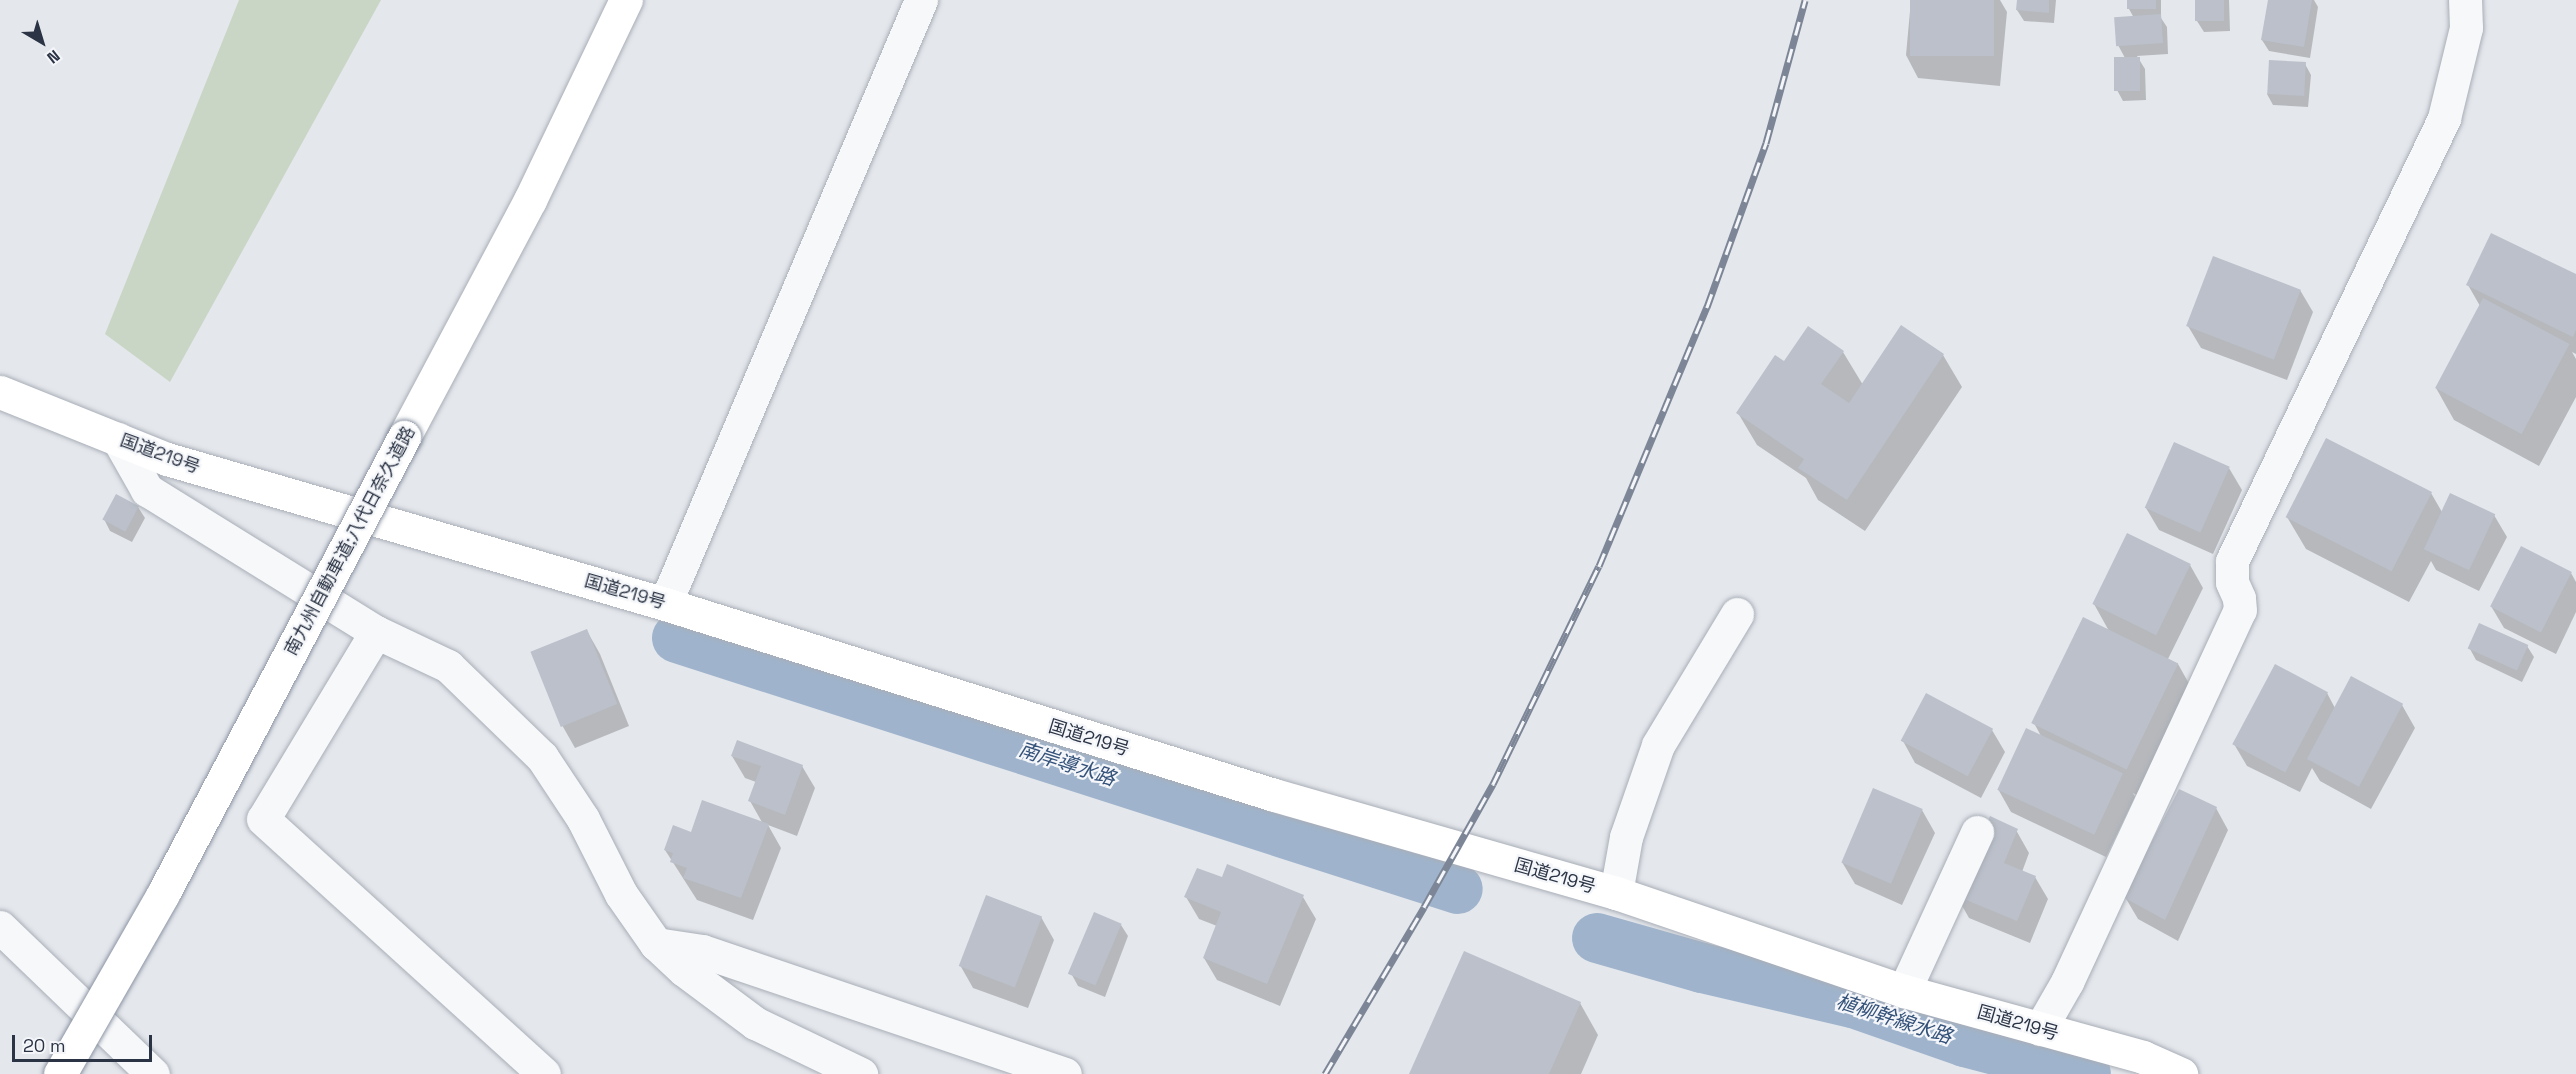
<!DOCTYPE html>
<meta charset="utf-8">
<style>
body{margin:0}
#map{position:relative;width:2576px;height:1074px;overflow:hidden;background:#e4e7ec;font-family:"Space Grotesk","Noto Sans JP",sans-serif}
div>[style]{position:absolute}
.green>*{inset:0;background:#c9d6c5}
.shadow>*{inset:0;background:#0003}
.canal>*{height:50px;margin:-25px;padding:0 25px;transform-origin:25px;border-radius:25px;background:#9fb4cc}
.building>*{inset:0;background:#bbc0ca;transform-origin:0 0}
.roads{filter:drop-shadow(0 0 2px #a9aeb7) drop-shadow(0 0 2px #a9aeb7)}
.minor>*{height:33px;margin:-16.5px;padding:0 16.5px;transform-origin:16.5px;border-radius:16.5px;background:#f7f8fa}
.trunk>*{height:33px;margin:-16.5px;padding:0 16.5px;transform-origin:16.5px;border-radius:16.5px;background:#fff}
.motorway>*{height:33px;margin:-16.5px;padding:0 16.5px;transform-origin:16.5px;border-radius:16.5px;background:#fff}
.rail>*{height:7px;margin-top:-3.5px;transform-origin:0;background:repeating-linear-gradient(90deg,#f4f6f9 0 14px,#7d8696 0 28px);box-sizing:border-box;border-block:2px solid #7d8696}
.bridges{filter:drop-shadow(0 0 2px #8b94a3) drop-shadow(0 0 2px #8b94a3)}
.motorway-bridge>*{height:33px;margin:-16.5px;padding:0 16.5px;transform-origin:16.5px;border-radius:16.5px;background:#fff}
span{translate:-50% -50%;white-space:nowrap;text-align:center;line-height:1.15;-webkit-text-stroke:4.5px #f4f6f9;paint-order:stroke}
.street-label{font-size:18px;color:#2b3445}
.water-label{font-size:20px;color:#34527a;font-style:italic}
.north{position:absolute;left:12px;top:12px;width:60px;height:60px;-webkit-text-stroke:4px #f4f6f9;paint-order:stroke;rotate:142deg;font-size:16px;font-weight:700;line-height:24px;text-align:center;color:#2b3445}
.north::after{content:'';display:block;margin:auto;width:21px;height:27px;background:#2b3445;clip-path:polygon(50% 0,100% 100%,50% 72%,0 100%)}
.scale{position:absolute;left:12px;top:1035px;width:140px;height:27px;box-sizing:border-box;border:3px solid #2b3445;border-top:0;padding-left:8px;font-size:18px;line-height:21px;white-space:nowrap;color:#2b3445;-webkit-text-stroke:4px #f4f6f9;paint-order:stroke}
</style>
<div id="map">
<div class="green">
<div style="clip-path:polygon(239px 0,381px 0,170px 382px,105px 334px)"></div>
</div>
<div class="shadow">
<div style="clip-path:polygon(1911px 0,2000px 0,2007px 12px,2000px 86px,1918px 78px,1906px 55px)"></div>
<div style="clip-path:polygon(2018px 0,2056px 0,2054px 23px,2024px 21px,2017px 10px)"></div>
<div style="clip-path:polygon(2129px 0,2161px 0,2161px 18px,2167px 27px,2168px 54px,2137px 56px,2145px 69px,2146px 100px,2123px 101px,2117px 90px,2125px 58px,2118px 45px,2134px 18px,2129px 9px)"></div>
<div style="clip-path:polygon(2197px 0,2229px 0,2230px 31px,2204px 32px,2197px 21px)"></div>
<div style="clip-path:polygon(2269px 0,2314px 0,2318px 7px,2310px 58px,2269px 51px,2262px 40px)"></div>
<div style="clip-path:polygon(2305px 64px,2311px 75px,2308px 107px,2273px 105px,2267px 94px)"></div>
<div style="clip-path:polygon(2576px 276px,2576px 354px,2572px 352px,2576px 359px,2576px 397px,2539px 466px,2454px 420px,2436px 388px,2480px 306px,2468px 285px)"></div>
<div style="clip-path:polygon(2300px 290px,2313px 312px,2287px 380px,2201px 348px,2188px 326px)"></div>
<div style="clip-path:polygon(1902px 327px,1943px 355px,1962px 387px,1865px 531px,1818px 500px,1806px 478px,1757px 445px,1738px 413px,1843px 352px,1863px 385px)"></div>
<div style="clip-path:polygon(2229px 468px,2242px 490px,2213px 554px,2159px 530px,2146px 508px)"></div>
<div style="clip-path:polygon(2431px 493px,2442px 512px,2494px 515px,2507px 537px,2479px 591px,2436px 570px,2431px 561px,2409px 602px,2306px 549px,2287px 517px)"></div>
<div style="clip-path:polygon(138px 507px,145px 518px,132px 542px,110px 531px,104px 519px)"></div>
<div style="clip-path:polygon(2190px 565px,2203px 588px,2168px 659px,2178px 664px,2196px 696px,2146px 800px,2133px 793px,2135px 797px,2106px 857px,2011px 812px,1998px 789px,2041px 736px,2034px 723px,2109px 631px,2094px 604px)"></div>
<div style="clip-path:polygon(2571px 573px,2576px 582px,2576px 612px,2556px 654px,2504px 628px,2491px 606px)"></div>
<div style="clip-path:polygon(587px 631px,600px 654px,629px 726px,575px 748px,562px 725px)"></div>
<div style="clip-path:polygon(2527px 646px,2534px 657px,2522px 682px,2476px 660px,2470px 649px)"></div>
<div style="clip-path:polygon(2327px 693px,2335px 708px,2402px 705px,2415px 728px,2371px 809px,2320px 781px,2312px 768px,2300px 792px,2247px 766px,2234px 744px)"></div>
<div style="clip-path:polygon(1992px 730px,2005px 752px,1981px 798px,1915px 763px,1903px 741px)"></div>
<div style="clip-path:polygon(732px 756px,802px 766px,815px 788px,797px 836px,768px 825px,781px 848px,753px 920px,697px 900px,665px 850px,692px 833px,763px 824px,750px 801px,756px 782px,745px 778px)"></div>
<div style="clip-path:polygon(2216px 808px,2228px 830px,2178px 941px,2138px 919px,2125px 897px)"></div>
<div style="clip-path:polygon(1922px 810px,1935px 833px,1902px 905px,1855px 884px,1842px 862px)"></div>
<div style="clip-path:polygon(2016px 830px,2029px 853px,2022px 872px,2035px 877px,2048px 899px,2030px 943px,1969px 918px,1956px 895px)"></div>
<div style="clip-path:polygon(1223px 879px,1303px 897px,1316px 919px,1280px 1006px,1217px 980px,1204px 958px,1217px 926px,1199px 919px,1186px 897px)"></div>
<div style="clip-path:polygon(1041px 917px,1054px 940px,1028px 1008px,973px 988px,960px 965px)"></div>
<div style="clip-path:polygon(1121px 925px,1128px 936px,1105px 997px,1078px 986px,1072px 975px)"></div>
<div style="clip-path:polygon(1580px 1003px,1598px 1035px,1581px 1074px,1411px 1074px)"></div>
</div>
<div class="canal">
<div style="left:677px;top:638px;width:820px;rotate:17.82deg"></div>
<div style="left:1597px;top:938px;width:109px;rotate:15.9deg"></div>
<div style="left:1702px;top:968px;width:155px;rotate:13.1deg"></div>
<div style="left:1853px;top:1003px;width:119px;rotate:19.2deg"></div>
<div style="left:1965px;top:1042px;width:125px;rotate:14.8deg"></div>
</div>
<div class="building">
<div style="left:1910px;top:0;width:84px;height:56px"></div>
<div style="clip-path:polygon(2017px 0,2049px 0,2049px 13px,2016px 10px)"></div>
<div style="left:2127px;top:0;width:29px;height:9px"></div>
<div style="left:2195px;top:0;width:29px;height:21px"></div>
<div style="clip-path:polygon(2268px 0,2312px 0,2304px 47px,2261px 40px)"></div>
<div style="left:2161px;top:14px;width:29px;height:47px;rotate:86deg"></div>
<div style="left:2114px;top:57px;width:26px;height:34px"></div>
<div style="left:2269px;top:60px;width:37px;height:34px;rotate:3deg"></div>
<div style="clip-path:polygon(2491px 233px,2576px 274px,2576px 330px,2573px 337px,2466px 285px)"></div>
<div style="left:2213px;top:256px;width:94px;height:75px;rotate:21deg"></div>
<div style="left:2483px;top:298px;width:98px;height:102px;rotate:28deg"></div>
<div style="clip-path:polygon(1901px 325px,1944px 354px,1847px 500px,1798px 468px,1804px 459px,1736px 413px,1775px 355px,1784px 361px,1808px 326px,1844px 351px,1821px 384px,1849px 403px)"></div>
<div style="left:2326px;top:438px;width:119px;height:89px;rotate:27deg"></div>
<div style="left:2174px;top:442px;width:61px;height:72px;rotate:24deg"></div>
<div style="left:2450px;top:493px;width:50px;height:62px;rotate:25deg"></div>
<div style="left:116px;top:494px;width:26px;height:29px;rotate:28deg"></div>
<div style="left:2127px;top:533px;width:71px;height:79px;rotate:26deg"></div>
<div style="left:2521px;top:546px;width:57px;height:68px;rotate:27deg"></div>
<div style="left:2083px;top:617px;width:106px;height:118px;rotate:26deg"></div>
<div style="left:2479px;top:623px;width:54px;height:28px;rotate:24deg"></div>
<div style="left:587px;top:629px;width:81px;height:61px;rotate:68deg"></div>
<div style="left:2275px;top:664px;width:60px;height:91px;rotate:28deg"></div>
<div style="left:2351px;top:676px;width:59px;height:94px;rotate:28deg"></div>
<div style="left:1926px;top:693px;width:76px;height:54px;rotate:28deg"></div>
<div style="left:2026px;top:728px;width:107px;height:68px;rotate:25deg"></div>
<div style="clip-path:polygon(737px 740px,803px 765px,785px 815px,748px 801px,761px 766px,731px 756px)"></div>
<div style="left:1873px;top:788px;width:54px;height:81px;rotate:23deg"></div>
<div style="clip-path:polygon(2179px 789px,2217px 807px,2165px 920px,2123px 897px)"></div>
<div style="clip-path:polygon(702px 800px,769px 824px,741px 898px,683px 878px,687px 868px,670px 862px,673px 853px,664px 850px,673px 825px,691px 832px)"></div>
<div style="clip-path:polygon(1990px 816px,2018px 829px,2004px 863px,2036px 876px,2017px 921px,1954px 895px)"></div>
<div style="clip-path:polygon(1227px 864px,1304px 895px,1267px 984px,1203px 958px,1221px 912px,1184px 897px,1197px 868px,1222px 877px)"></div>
<div style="left:986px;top:895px;width:60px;height:76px;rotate:21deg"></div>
<div style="left:1094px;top:912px;width:30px;height:67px;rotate:23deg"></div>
<div style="clip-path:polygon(1464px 951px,1581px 1002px,1549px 1074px,1409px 1074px)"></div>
</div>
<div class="roads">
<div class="minor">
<div style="left:118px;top:439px;width:59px;rotate:60.4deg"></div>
<div style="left:147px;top:490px;width:269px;rotate:31.8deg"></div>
<div style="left:376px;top:632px;width:80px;rotate:25.3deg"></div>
<div style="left:448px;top:666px;width:131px;rotate:44.1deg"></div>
<div style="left:542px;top:757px;width:74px;rotate:56.5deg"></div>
<div style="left:583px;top:819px;width:84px;rotate:63.1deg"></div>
<div style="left:621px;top:894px;width:61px;rotate:55deg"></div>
<div style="left:656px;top:944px;width:38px;rotate:43deg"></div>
<div style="left:684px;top:970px;width:89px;rotate:36.7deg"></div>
<div style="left:755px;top:1023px;width:118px;rotate:25.7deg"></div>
<div style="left:665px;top:604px;width:656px;rotate:-67.03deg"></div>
<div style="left:376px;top:632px;width:218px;rotate:121.1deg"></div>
<div style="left:263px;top:819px;width:379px;rotate:42.2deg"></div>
<div style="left:1616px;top:893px;width:57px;rotate:-79.9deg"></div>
<div style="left:1626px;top:837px;width:97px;rotate:-70.8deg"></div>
<div style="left:1658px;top:745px;width:153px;rotate:-58.9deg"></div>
<div style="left:0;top:927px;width:212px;rotate:43.9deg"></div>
<div style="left:656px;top:944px;width:47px;rotate:8.7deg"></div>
<div style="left:702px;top:951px;width:383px;rotate:18.7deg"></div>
<div style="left:1904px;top:991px;width:175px;rotate:-65.3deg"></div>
<div style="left:2040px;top:1029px;width:54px;rotate:-60.1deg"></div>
<div style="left:2067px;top:982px;width:410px;rotate:-65.1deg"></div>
<div style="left:2240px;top:610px;width:12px;rotate:-95deg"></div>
<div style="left:2239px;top:598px;width:17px;rotate:-114deg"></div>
<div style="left:2232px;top:582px;width:21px;rotate:-90deg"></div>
<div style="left:2232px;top:561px;width:491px;rotate:-64.4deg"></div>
<div style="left:2444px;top:118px;width:93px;rotate:-76.3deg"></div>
<div style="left:2466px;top:28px;width:28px;rotate:-92deg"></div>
</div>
<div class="trunk">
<div style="left:0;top:392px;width:180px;rotate:21.9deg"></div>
<div style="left:167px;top:459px;width:519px;rotate:16.23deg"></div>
<div style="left:665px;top:604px;width:638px;rotate:17.41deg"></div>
<div style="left:1274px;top:795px;width:356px;rotate:16deg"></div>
<div style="left:1616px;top:893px;width:304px;rotate:18.8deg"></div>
<div style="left:1904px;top:991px;width:248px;rotate:15.4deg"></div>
<div style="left:2143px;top:1057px;width:42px;rotate:24.1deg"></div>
</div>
<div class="motorway">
<div style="left:404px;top:437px;width:268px;rotate:-62deg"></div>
<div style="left:530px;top:200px;width:222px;rotate:-64.4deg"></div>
</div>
</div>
<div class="rail">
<div style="left:1325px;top:1074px;width:194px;rotate:-59.3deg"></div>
<div style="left:1424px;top:907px;width:141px;rotate:-60.7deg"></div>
<div style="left:1493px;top:784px;width:242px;rotate:-64.1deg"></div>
<div style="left:1599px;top:566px;width:281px;rotate:-67.4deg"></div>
<div style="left:1707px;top:307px;width:174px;rotate:-70.2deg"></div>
<div style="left:1766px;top:143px;width:148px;rotate:-74.7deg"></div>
</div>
<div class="bridges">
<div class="motorway-bridge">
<div style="left:60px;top:1074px;width:207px;rotate:-60.2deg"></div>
<div style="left:163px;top:894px;width:517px;rotate:-62.19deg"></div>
</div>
</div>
<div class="street-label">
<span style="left:160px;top:454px;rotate:20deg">国道219号</span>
<span style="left:350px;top:541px;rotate:-62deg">南九州自動車道;八代日奈久道路</span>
<span style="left:625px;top:592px;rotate:16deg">国道219号</span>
<span style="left:1089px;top:738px;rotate:17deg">国道219号</span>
<span style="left:1555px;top:876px;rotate:16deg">国道219号</span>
<span style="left:2018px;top:1023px;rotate:16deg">国道219号</span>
</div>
<div class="water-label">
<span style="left:1067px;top:764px;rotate:18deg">南岸導水路</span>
<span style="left:1894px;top:1019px;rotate:18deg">植柳幹線水路</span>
</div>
<div class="north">N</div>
<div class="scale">20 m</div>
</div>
